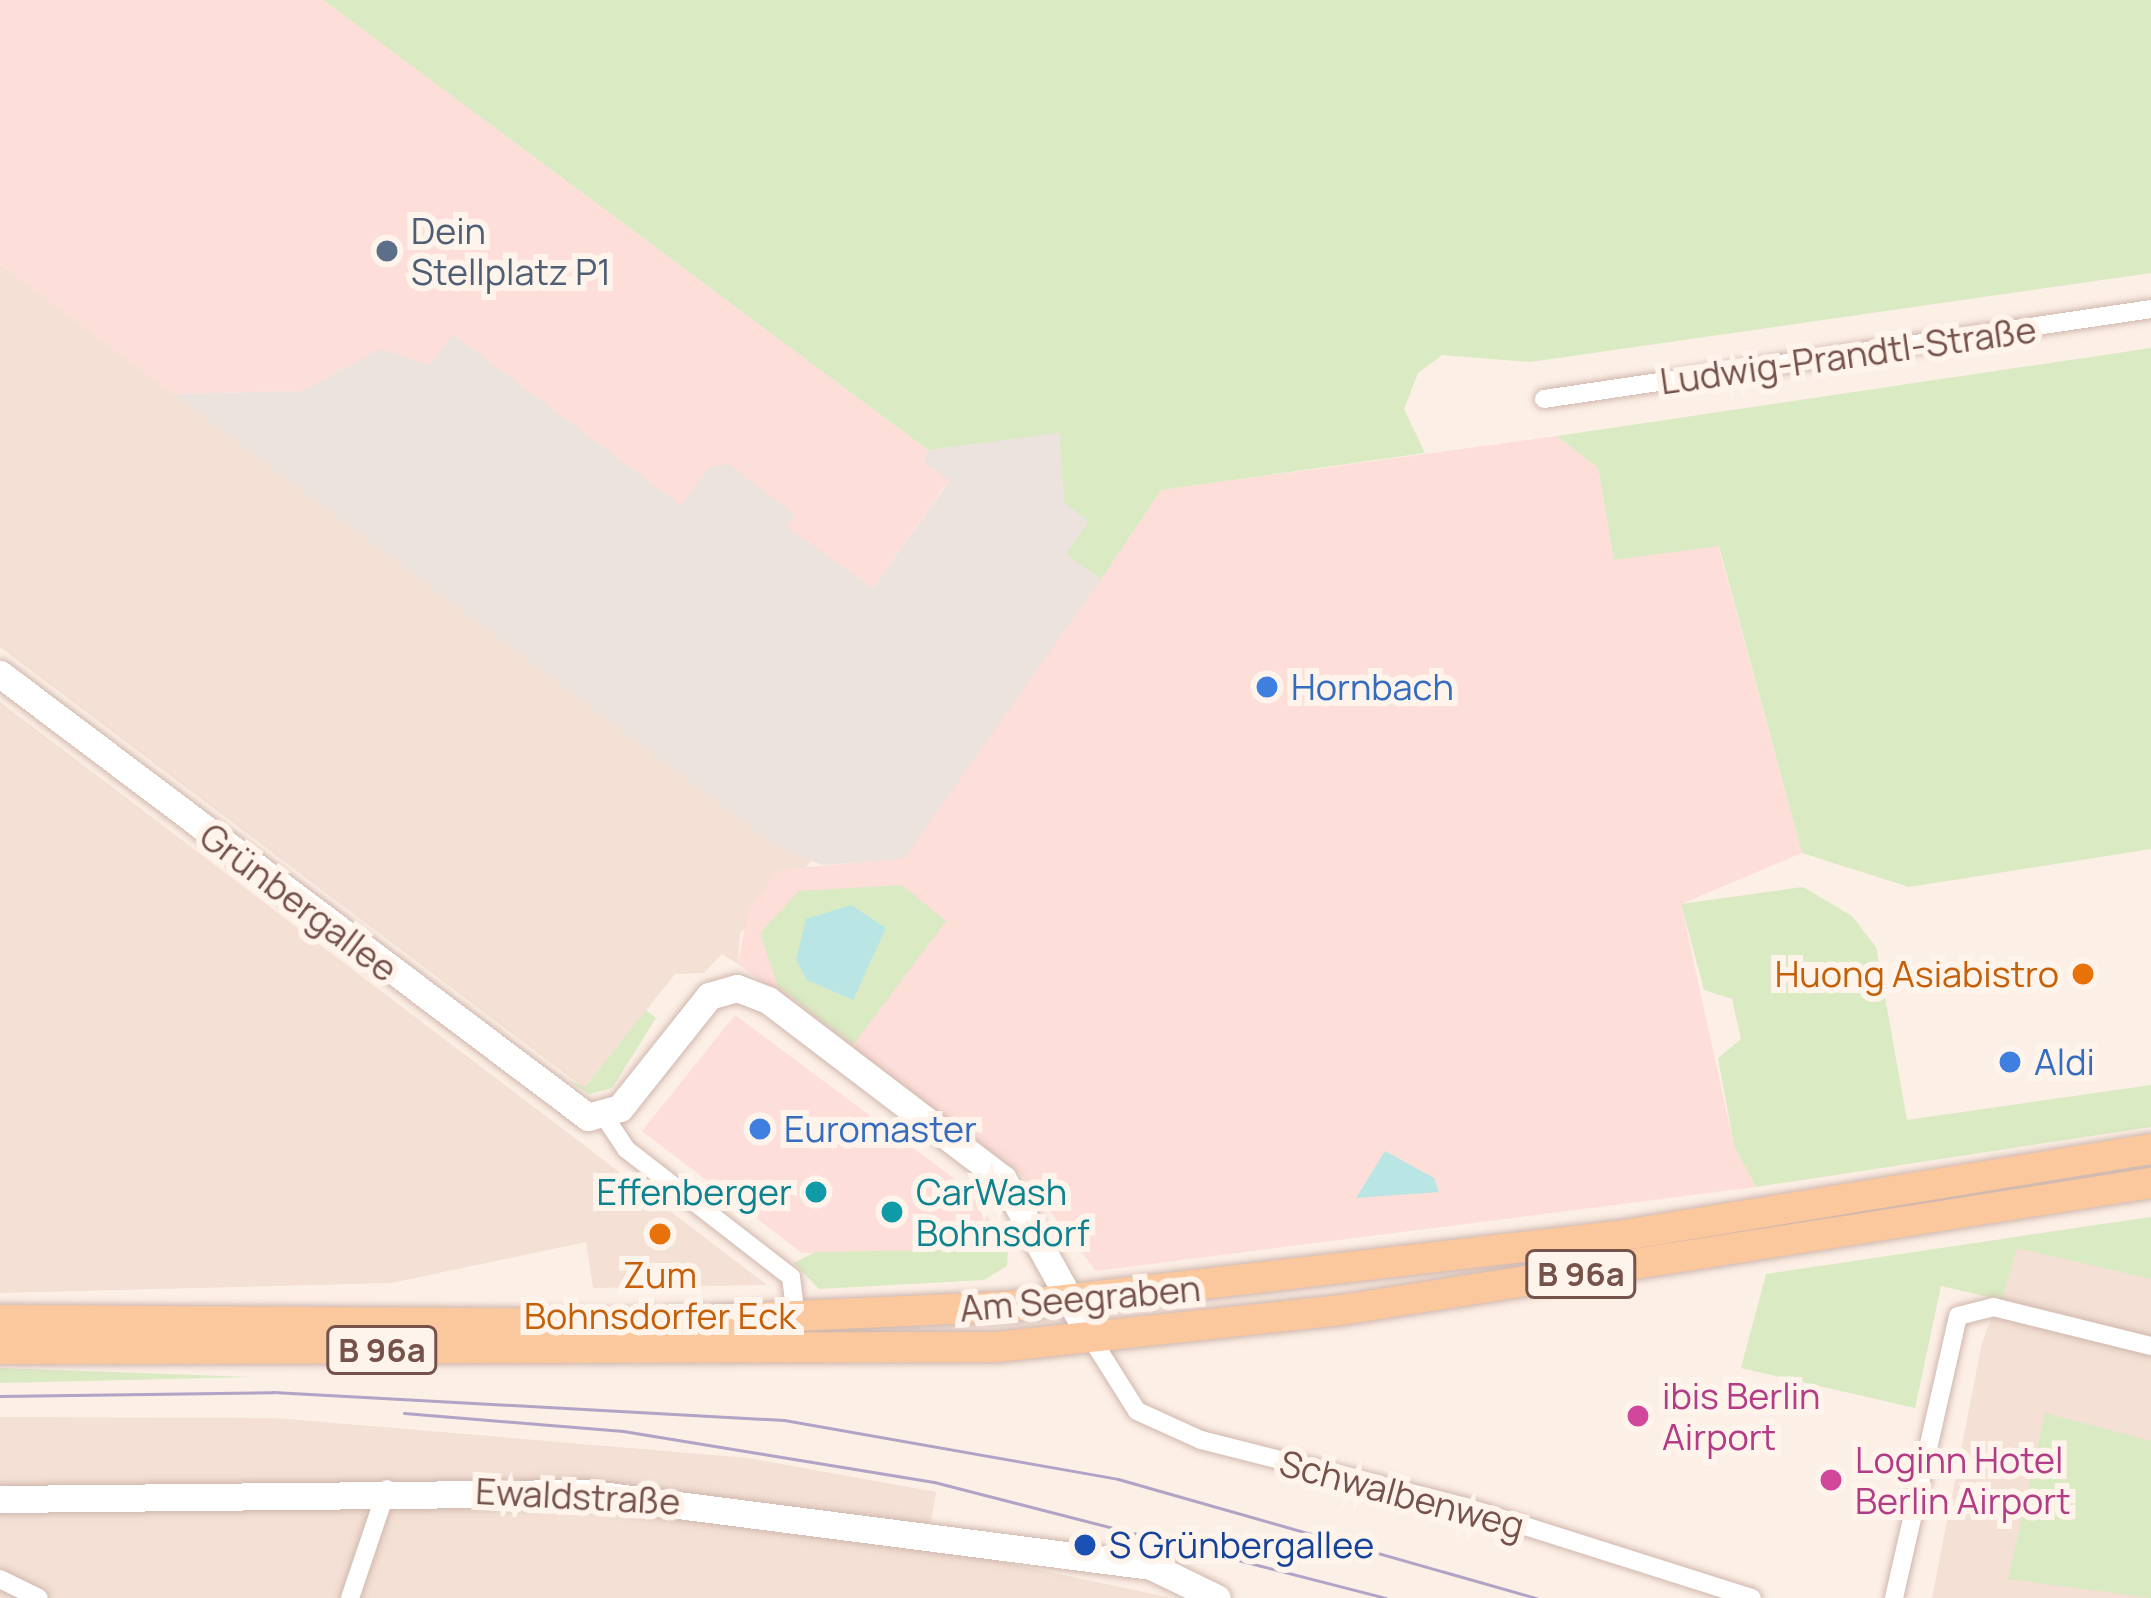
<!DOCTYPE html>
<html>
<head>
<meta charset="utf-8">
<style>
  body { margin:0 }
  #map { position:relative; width:2151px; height:1598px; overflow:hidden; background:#fcefe5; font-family:Manrope,sans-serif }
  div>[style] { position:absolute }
  .residential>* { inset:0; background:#f4e0d4 }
  .commercial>* { inset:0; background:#fdded9 }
  .industrial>* { inset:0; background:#ece3df }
  .green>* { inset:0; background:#daeac3 }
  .water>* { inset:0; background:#b9e6e5 }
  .roads { filter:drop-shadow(0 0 3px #d0b7ae) drop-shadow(0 0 3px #d0b7ae) }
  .street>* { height:18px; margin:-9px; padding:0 9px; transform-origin:9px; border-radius:9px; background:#fff }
  .secondary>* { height:27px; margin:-13.5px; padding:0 13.5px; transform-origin:13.5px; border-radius:13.5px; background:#fff }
  .primary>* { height:30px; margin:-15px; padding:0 15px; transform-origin:15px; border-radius:15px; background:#fbc89e }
  .tram>* { height:3px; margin:-1.5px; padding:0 1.5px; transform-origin:1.5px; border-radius:1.5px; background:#b0a3c6 }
  .dots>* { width:33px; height:33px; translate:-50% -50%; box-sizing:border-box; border:6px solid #fff4eb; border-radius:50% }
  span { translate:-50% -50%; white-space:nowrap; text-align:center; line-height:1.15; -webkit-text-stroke:12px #fff4eb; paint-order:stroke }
  .shield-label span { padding:3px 9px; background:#fff4eb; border:3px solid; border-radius:9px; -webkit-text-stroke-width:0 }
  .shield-label { font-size:33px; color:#75524a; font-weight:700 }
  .service-label { font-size:36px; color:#4e5e75 }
  .left { translate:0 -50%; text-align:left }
  .street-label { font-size:36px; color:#75524a }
  .shop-label { font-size:36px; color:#366cbe }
  .food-label { font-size:36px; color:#c56008 }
  .right { translate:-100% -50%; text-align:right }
  .culture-label { font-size:36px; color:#0d838f }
  .hotel-label { font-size:36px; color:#b23c85 }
  .transit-label { font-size:36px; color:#164399 }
</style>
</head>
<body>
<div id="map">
  <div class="residential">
    <div style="clip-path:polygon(0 264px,773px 844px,814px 859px,740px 933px,738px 964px,722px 954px,704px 973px,675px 974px,584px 1088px,0 647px)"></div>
    <div style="clip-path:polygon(0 702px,559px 1126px,767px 1285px,593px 1288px,586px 1242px,391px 1283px,0 1293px)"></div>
    <div style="clip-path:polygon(2151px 1217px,2151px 1598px,1932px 1598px,1982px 1343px,2021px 1236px)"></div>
    <div style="clip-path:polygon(0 1417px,275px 1418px,748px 1458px,936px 1492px,927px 1546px,1172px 1598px,0 1598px)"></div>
  </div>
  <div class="commercial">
    <div style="clip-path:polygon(0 0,323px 0,928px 450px,924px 462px,949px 480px,873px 588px,786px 527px,795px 516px,710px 467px,682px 506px,454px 335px,430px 366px,380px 349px,302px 391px,173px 394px,0 264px)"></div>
    <div style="clip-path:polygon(1557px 436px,1598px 468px,1614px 559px,1718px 545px,1802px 853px,1681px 904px,1734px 1146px,1756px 1187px,1096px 1271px,1022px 1175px,738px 964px,748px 910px,779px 870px,904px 858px,1161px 490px)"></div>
    <div style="clip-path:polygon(735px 1015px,972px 1192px,1008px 1249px,802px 1253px,642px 1131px)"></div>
  </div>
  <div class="industrial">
    <div style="clip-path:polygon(453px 334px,681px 505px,710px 467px,729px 464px,795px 515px,787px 527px,873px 588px,949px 481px,924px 462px,928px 450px,1059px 432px,1064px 503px,1090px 522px,1066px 554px,1101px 579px,904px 859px,822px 865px,773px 844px,173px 394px,302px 391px,380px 349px,430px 365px)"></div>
  </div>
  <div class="green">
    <div style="clip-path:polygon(323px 0,2151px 0,2151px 273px,1530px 362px,1442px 355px,1418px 373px,1404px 409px,1425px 453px,1161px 490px,1101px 579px,1066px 554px,1089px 522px,1064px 503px,1059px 433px,928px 450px)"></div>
    <div style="clip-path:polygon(2151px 348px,2151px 849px,1909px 887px,1802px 853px,1719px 546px,1614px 560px,1598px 468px,1557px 436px)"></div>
    <div style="clip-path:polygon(902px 885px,946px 921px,853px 1045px,778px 987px,760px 933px,799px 891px)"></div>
    <div style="clip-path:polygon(1803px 887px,1852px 916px,1876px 947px,1907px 1120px,2151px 1085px,2151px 1127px,1756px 1187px,1734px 1146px,1718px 1058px,1741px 1039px,1732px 999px,1704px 990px,1681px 904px)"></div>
    <div style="clip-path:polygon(646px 1010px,656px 1018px,612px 1088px,589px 1094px,568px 1080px,585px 1087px)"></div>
    <div style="clip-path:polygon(2151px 1217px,2151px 1279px,2017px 1248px,2002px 1300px,1941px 1286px,1915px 1408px,1741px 1368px,1766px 1274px)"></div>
    <div style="clip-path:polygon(1008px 1249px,1007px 1266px,984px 1280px,819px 1289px,794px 1263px,815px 1252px)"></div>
    <div style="clip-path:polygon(0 1368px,251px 1377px,0 1383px)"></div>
    <div style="clip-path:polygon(2045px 1413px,2151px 1441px,2151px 1598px,2008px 1579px)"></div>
  </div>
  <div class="water">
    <div style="clip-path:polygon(851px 905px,886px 928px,853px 1000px,807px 980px,796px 960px,806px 919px)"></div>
    <div style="clip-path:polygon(1385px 1151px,1434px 1178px,1439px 1192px,1356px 1198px)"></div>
  </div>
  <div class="roads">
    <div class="street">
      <div style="left:1544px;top:399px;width:614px;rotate:-8.43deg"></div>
      <div style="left:604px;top:1116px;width:40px;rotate:56deg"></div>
      <div style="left:626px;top:1149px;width:209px;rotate:37.8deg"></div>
      <div style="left:791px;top:1277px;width:38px;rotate:83deg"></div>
      <div style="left:1091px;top:1338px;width:86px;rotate:57.8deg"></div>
      <div style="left:1137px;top:1411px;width:70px;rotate:24.4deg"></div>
      <div style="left:1201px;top:1440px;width:272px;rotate:14.2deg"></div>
      <div style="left:1465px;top:1507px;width:301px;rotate:17.6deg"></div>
      <div style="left:0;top:1579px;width:43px;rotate:26deg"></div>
      <div style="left:350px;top:1598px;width:115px;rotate:-71.3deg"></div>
      <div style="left:1894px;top:1598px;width:289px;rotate:-77.2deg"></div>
      <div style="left:1958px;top:1316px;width:36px;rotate:-14deg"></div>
      <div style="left:1993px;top:1307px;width:163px;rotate:13.9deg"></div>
    </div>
    <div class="secondary">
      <div style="left:0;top:674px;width:736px;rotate:36.99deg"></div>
      <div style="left:588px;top:1117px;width:33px;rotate:-16deg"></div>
      <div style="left:620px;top:1108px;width:143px;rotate:-51.5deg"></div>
      <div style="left:709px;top:996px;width:29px;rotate:-16deg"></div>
      <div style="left:737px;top:988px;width:33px;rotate:21deg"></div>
      <div style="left:768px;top:1000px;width:295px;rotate:37.3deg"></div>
      <div style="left:1003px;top:1179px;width:182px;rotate:61deg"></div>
      <div style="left:0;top:1499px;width:585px;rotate:-0.59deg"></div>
      <div style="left:585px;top:1493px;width:571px;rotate:7.35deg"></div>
      <div style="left:1151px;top:1566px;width:73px;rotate:25.9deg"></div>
    </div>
    <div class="primary">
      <div style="left:0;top:1320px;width:620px;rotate:0.37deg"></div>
      <div style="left:620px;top:1324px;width:393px;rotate:-2.6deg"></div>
      <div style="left:1013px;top:1306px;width:609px;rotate:-6.6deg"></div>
      <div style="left:1618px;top:1236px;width:540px;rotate:-9.27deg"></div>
      <div style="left:0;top:1349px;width:996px;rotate:-0.12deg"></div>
      <div style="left:996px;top:1347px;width:347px;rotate:-6.1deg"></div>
      <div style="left:1341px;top:1310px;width:820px;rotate:-8.91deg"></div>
    </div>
  </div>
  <div class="tram">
    <div style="left:0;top:1396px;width:273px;rotate:-0.8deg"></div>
    <div style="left:273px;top:1392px;width:512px;rotate:3.14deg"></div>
    <div style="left:784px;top:1420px;width:339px;rotate:10deg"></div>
    <div style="left:1118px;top:1479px;width:435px;rotate:15.9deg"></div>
    <div style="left:404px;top:1413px;width:220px;rotate:4.7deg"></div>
    <div style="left:623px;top:1431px;width:315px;rotate:9.3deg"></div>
    <div style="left:934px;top:1482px;width:467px;rotate:14.4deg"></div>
  </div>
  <div class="dots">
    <div style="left:387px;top:251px;background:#5c6f8a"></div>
    <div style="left:1267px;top:687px;background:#3f7fe0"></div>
    <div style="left:2083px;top:974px;background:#e8710a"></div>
    <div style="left:2010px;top:1062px;background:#3f7fe0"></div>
    <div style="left:760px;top:1129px;background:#3f7fe0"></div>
    <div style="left:816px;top:1192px;background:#0f9aa8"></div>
    <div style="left:892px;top:1212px;background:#0f9aa8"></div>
    <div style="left:660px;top:1234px;background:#e8710a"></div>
    <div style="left:1638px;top:1416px;background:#d1479c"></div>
    <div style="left:1831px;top:1480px;background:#d1479c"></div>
    <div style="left:1085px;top:1545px;background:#1a4fb4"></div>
  </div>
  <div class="shield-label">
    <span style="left:1581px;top:1274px">B 96a</span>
    <span style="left:382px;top:1350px">B 96a</span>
  </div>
  <div class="service-label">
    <span class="left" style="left:411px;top:251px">Dein<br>Stellplatz P1</span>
  </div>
  <div class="street-label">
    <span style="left:1848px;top:355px;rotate:-8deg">Ludwig-Prandtl-Straße</span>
    <span style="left:299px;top:902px;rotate:37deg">Grünbergallee</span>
    <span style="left:1080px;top:1298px;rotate:-5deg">Am Seegraben</span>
    <span style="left:1402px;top:1494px;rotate:15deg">Schwalbenweg</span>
    <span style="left:578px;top:1496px;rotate:3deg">Ewaldstraße</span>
  </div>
  <div class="shop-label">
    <span class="left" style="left:1291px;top:687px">Hornbach</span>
    <span class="left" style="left:2034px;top:1062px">Aldi</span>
    <span class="left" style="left:784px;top:1129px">Euromaster</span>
  </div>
  <div class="food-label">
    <span class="right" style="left:2059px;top:974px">Huong Asiabistro</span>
    <span style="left:660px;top:1295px">Zum<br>Bohnsdorfer Eck</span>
  </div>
  <div class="culture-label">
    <span class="left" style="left:916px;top:1212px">CarWash<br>Bohnsdorf</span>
    <span class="right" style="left:792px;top:1192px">Effenberger</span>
  </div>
  <div class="hotel-label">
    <span class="left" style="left:1662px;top:1416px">ibis Berlin<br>Airport</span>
    <span class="left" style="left:1855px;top:1480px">Loginn Hotel<br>Berlin Airport</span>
  </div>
  <div class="transit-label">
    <span class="left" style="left:1109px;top:1545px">S Grünbergallee</span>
  </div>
</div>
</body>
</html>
